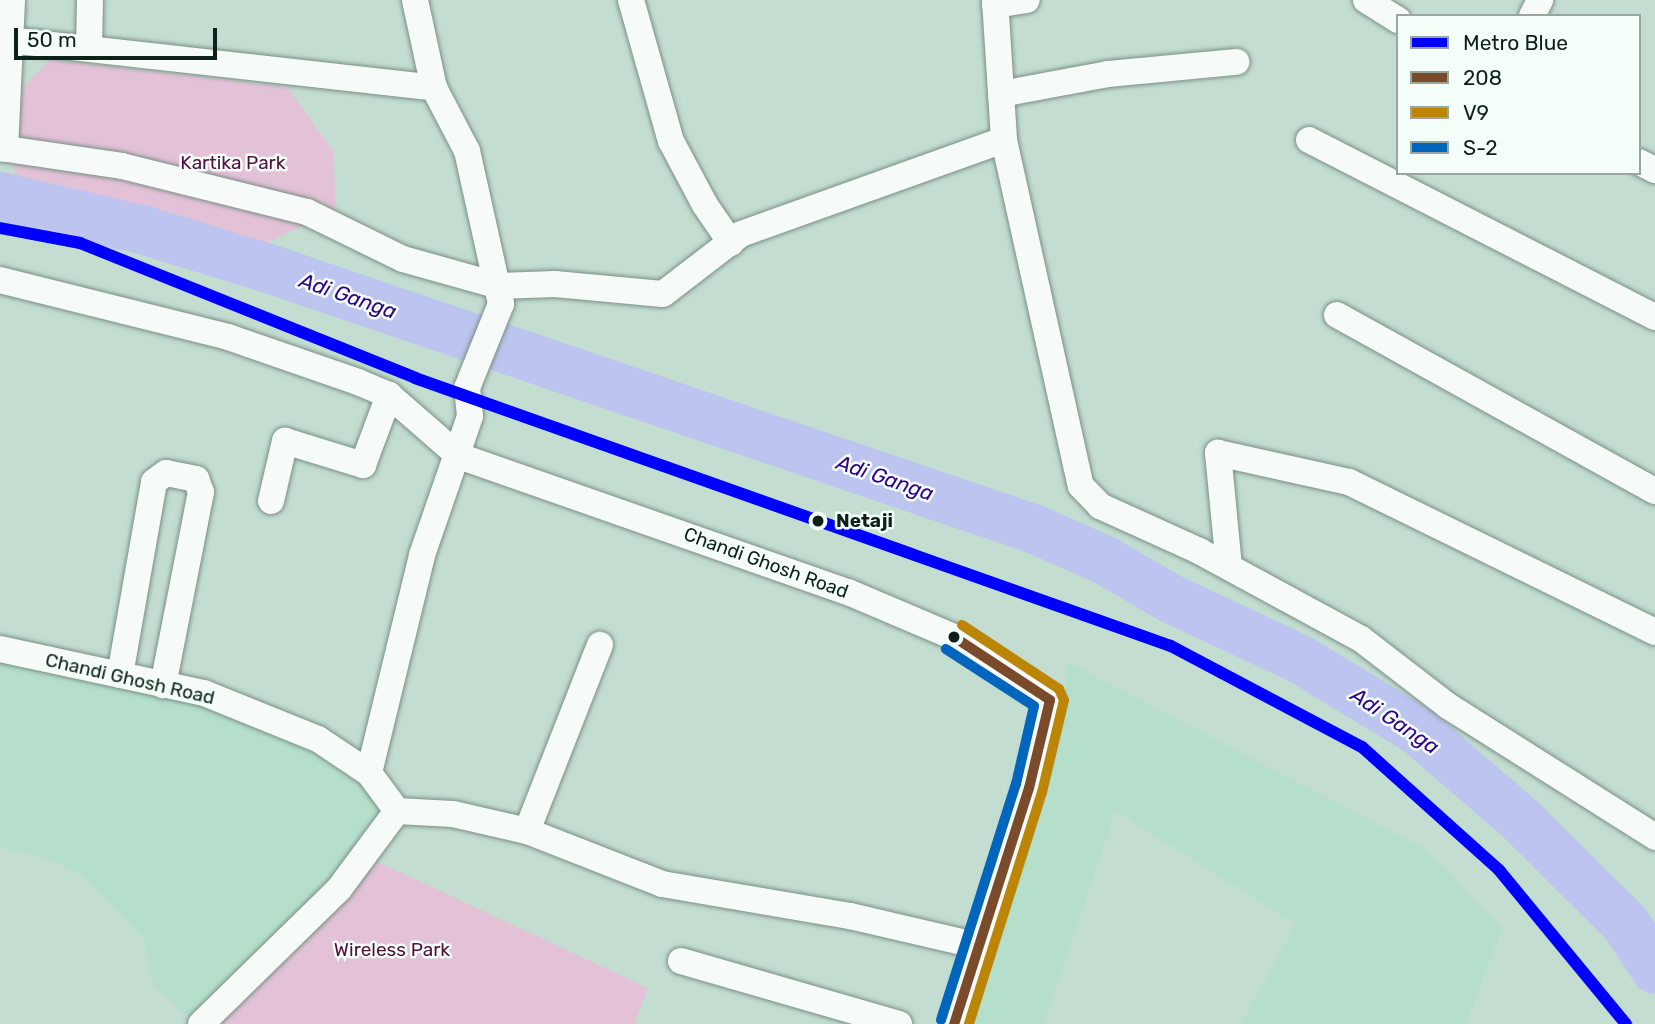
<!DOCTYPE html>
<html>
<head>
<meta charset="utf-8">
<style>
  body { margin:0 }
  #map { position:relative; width:1655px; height:1024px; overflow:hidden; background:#c3ddd0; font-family:Rubik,sans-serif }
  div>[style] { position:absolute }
  .built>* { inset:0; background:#b5dfca }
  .green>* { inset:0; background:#e3c2d7 }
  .river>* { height:49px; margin:-24.5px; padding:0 24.5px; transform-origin:24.5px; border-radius:24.5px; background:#bcc4ef }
  .roads { filter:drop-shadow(0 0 2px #7b8f86) drop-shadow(0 0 2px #7b8f86) }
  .minor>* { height:26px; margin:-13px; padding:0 13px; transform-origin:13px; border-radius:13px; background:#f6faf8 }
  .bus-1>* { height:10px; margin:-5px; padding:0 5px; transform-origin:5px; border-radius:5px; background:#7a4b2a }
  .bus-2>* { height:10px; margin:-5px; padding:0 5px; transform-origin:5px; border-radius:5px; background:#bd8506 }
  .bus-3>* { height:10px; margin:-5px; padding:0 5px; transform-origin:5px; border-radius:5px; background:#0065bd }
  .metro-1>* { height:12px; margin:-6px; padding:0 6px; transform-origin:6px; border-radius:6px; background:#00f }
  .dots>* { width:19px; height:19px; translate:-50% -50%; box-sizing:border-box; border:4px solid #f5fffa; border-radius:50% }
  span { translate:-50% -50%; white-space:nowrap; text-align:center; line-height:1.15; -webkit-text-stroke:5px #f5fffa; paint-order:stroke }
  .park-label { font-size:19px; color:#530f3d }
  .stop-label { font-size:19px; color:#0e2119; font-weight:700 }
  .left { translate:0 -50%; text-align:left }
  .street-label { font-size:19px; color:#0e2119 }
  .water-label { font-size:21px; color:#31038a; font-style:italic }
  .legend { position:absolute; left:1396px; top:14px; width:245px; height:161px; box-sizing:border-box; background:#f5fffa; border:2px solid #99a6a0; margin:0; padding:9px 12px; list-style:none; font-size:21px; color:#0e2119 }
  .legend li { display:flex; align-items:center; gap:14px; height:35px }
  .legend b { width:35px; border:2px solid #99a6a0 }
  .scale { position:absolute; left:14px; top:28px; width:203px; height:32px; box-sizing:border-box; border:4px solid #0e2119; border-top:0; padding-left:9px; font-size:21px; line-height:24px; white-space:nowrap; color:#0e2119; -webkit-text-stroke:5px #f5fffa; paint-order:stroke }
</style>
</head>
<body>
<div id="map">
  <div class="built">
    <div style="clip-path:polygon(0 658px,202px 705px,315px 744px,365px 780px,387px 813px,334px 886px,193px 1021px,154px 986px,143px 938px,83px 876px,48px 858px,0 848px)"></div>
    <div style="clip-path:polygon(1069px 663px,1427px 850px,1502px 929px,1466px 1024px,1241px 1024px,1296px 924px,1116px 811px,1044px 1024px,969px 1024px,1050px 777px)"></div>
  </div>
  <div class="green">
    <div style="clip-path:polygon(50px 60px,287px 87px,333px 151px,336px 211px,246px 252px,19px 193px,1px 108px)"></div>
    <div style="clip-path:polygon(376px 861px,648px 988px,634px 1024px,215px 1024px)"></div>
  </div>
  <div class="river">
    <div style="left:0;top:196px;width:145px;rotate:13.2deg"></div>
    <div style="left:141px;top:229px;width:136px;rotate:17.1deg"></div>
    <div style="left:271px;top:269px;width:807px;rotate:18.79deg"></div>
    <div style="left:1035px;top:529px;width:77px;rotate:23.9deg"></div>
    <div style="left:1105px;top:560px;width:75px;rotate:30.3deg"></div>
    <div style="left:1170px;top:598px;width:144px;rotate:25.1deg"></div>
    <div style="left:1300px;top:659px;width:137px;rotate:31.3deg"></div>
    <div style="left:1417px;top:730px;width:135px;rotate:40.8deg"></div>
    <div style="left:1519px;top:818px;width:149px;rotate:44.7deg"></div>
    <div style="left:1625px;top:923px;width:55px;rotate:56.9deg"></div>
  </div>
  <div class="roads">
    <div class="minor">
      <div style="left:631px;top:0;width:147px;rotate:74.2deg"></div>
      <div style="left:671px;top:141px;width:72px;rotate:62deg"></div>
      <div style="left:705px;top:205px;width:46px;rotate:55.6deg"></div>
      <div style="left:995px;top:0;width:140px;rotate:86.3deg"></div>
      <div style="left:1004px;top:140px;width:354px;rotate:77.5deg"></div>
      <div style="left:1081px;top:486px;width:28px;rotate:46deg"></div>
      <div style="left:1100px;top:506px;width:109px;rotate:24.4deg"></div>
      <div style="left:1199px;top:551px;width:184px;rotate:28.5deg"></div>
      <div style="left:1361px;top:639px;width:110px;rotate:37.6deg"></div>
      <div style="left:1448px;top:706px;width:245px;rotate:32.3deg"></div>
      <div style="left:1366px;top:0;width:38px;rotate:32deg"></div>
      <div style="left:995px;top:5px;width:32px;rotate:-9deg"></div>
      <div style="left:1532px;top:16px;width:18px;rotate:-63deg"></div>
      <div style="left:0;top:39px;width:437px;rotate:6.4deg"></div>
      <div style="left:89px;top:48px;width:48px;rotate:-88.8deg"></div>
      <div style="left:1001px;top:94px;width:109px;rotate:-10.6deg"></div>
      <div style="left:1108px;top:74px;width:129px;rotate:-5.4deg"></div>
      <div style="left:1309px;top:140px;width:389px;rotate:27.1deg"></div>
      <div style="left:0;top:148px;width:123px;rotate:8.4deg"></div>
      <div style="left:122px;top:166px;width:191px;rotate:14deg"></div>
      <div style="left:307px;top:212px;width:107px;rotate:26.1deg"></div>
      <div style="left:403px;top:259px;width:100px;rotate:15.7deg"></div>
      <div style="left:499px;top:286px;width:56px;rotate:-2deg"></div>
      <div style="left:555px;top:284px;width:108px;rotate:5.3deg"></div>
      <div style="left:663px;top:294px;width:98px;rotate:-37.6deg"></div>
      <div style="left:741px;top:234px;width:279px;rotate:-19.7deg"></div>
      <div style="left:5px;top:149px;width:149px;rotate:-87.3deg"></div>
      <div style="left:1639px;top:162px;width:18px;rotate:27deg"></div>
      <div style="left:0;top:280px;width:235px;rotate:14deg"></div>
      <div style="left:228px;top:337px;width:138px;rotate:19.1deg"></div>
      <div style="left:358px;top:382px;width:34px;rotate:23deg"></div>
      <div style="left:389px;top:395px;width:93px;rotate:41.1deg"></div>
      <div style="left:459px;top:456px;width:412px;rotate:19.3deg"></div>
      <div style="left:848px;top:592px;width:115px;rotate:23deg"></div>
      <div style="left:954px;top:637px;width:115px;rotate:33.3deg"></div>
      <div style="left:1050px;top:700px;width:90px;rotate:103.4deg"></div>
      <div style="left:1029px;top:788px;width:248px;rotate:107.6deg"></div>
      <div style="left:1337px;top:315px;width:363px;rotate:29deg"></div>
      <div style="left:271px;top:501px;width:62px;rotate:-76.9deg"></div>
      <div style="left:285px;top:441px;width:82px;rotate:17.1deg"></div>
      <div style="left:363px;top:465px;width:75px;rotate:-69.6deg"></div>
      <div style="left:1229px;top:567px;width:115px;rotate:-95.5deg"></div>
      <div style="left:1218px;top:453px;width:134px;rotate:12.5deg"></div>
      <div style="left:1349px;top:482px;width:341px;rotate:26.1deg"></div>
      <div style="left:0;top:649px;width:209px;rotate:12.2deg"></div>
      <div style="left:204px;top:693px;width:123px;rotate:22deg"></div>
      <div style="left:318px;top:739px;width:61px;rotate:33.7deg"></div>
      <div style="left:369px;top:773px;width:47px;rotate:53.6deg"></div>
      <div style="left:397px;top:811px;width:97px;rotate:126.6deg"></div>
      <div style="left:339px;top:889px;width:193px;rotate:135.6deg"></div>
      <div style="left:120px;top:675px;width:196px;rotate:-80deg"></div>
      <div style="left:154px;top:482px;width:15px;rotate:-37deg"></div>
      <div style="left:166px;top:473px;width:31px;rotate:11deg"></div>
      <div style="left:196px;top:479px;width:14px;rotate:69deg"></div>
      <div style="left:201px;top:492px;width:197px;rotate:101.1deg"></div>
      <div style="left:369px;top:773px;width:224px;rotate:-76.3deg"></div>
      <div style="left:422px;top:555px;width:147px;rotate:-70.9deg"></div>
      <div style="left:470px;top:416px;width:28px;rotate:-96deg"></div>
      <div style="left:467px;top:388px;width:91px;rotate:-68deg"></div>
      <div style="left:501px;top:304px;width:157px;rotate:-102.5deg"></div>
      <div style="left:467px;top:151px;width:71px;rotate:-117.6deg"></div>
      <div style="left:434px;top:88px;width:90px;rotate:-102.2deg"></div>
      <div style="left:397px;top:811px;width:56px;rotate:3.1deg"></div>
      <div style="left:453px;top:814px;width:76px;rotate:12.9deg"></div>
      <div style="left:527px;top:831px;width:145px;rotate:21.4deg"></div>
      <div style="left:662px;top:884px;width:191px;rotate:9.7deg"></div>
      <div style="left:850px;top:916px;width:132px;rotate:13.1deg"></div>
      <div style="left:527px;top:831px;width:200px;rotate:-68.6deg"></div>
      <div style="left:681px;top:961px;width:227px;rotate:16.1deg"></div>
    </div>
  </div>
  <div class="bus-1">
    <div style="left:954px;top:637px;width:115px;rotate:33.3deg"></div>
    <div style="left:1050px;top:700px;width:90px;rotate:103.4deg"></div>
    <div style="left:1029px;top:788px;width:248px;rotate:107.6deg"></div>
  </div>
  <div class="bus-2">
    <div style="left:962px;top:625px;width:116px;rotate:33.4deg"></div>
    <div style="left:1059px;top:689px;width:12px;rotate:66deg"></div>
    <div style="left:1064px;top:700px;width:95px;rotate:103.4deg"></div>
    <div style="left:1042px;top:792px;width:243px;rotate:107.5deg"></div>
  </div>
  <div class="bus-3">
    <div style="left:941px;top:1020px;width:248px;rotate:-72.4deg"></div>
    <div style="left:1016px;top:784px;width:80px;rotate:-77deg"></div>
    <div style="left:1034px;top:706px;width:105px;rotate:-147.1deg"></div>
  </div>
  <div class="metro-1">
    <div style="left:0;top:228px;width:81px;rotate:10.6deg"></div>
    <div style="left:80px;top:243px;width:361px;rotate:21.9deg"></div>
    <div style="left:415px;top:378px;width:802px;rotate:19.52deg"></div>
    <div style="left:1171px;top:646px;width:216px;rotate:27.9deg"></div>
    <div style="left:1362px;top:747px;width:184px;rotate:41.9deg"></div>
    <div style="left:1499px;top:870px;width:200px;rotate:50.5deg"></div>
  </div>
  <div class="dots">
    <div style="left:818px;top:521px;background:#0e2119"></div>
    <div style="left:954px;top:637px;background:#0e2119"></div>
  </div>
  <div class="park-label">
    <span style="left:233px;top:163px">Kartika Park</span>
    <span style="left:392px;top:950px">Wireless Park</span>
  </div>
  <div class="stop-label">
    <span class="left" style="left:836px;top:521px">Netaji</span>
  </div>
  <div class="street-label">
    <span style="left:766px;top:563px;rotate:20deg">Chandi Ghosh Road</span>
    <span style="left:130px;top:679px;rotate:13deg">Chandi Ghosh Road</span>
  </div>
  <div class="water-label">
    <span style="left:348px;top:296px;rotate:19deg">Adi Ganga</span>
    <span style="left:885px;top:478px;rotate:19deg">Adi Ganga</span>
    <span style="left:1395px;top:721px;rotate:34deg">Adi Ganga</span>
  </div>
  <ul class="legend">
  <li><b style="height:9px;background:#00f"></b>Metro Blue</li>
  <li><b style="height:9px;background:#7a4b2a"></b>208</li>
  <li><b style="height:9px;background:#bd8506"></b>V9</li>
  <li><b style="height:9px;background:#0065bd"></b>S-2</li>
  </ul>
  <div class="scale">50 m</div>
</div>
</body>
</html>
